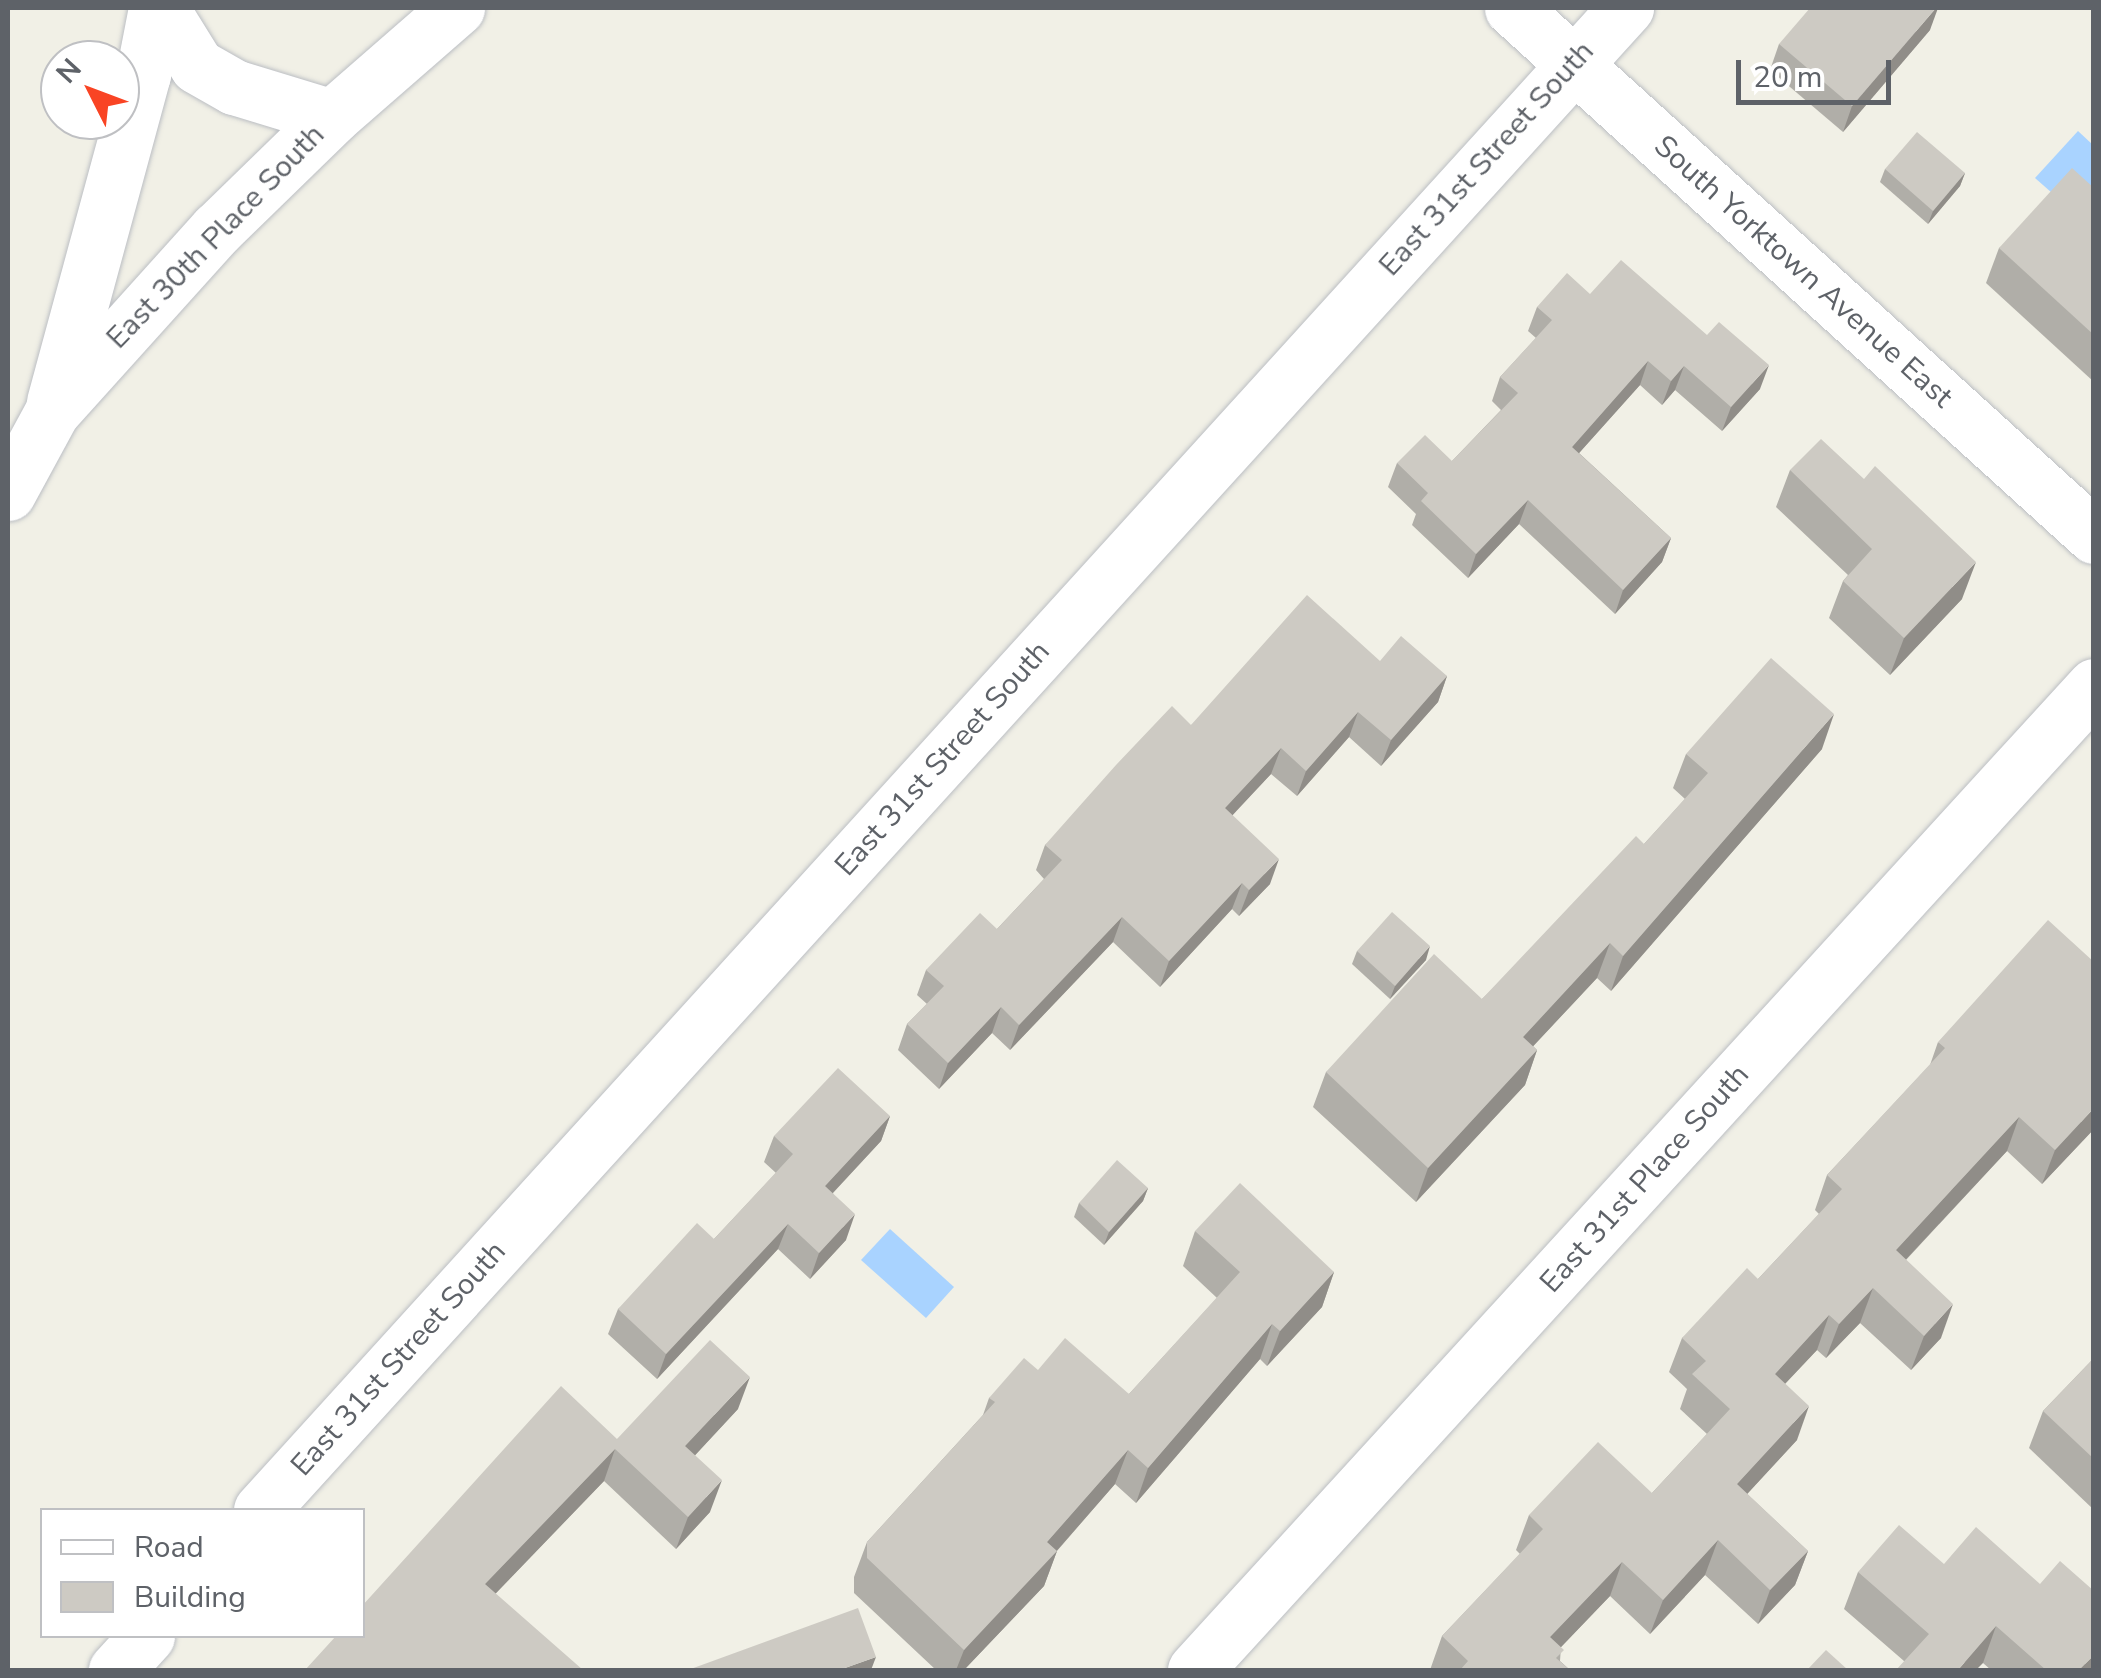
<!DOCTYPE html>
<html>
<head>
<meta charset="utf-8">
<style>
  body { margin:0 }
  #map { position:relative; width:2101px; height:1678px; overflow:hidden; background:#f1f0e6; font-family:"Nunito Sans",sans-serif }
  div>[style] { position:absolute }
  .water>* { inset:0; background:#a9d3ff }
  .roads { filter:drop-shadow(0 0 2px #bbbec3) drop-shadow(0 0 2px #bbbec3) }
  .street>* { height:55px; margin:-27.5px; padding:0 27.5px; transform-origin:27.5px; border-radius:27.5px; background:#fff }
  .secondary>* { height:55px; margin:-27.5px; padding:0 27.5px; transform-origin:27.5px; border-radius:27.5px; background:#fff }
  .wall>* { inset:0; background:#b0aea8 }
  .shaded-wall>* { inset:0; background:#908d88 }
  .building>* { inset:0; background:#cdcac3 }
  span { translate:-50% -50%; white-space:nowrap; text-align:center; line-height:1.15; -webkit-text-stroke:8px #fff; paint-order:stroke }
  .street-label { font-size:30px; color:#5e6268 }
  .frame { position:absolute; inset:0; border:10px solid #5e6268; pointer-events:none }
  .legend { position:absolute; left:40px; top:1508px; width:325px; height:130px; box-sizing:border-box; background:#fff; border:2px solid #bfc0c3; margin:0; padding:12px 18px; list-style:none; font-size:30px; color:#5e6268 }
  .legend li { display:flex; align-items:center; gap:20px; height:50px }
  .legend b { width:50px; border:2px solid #bfc0c3 }
  .north { position:absolute; left:40px; top:40px; width:100px; height:100px; box-sizing:border-box; background:#fff; border:2px solid #bfc0c3; border-radius:50%; rotate:312deg; font-size:28px; font-weight:700; line-height:40px; text-align:center; color:#5e6268 }
  .north::after { content:''; display:block; margin:auto; width:35px; height:45px; background:#f94424; clip-path:polygon(50% 0,100% 100%,50% 72%,0 100%) }
  .scale { position:absolute; left:1736px; top:60px; width:155px; height:45px; box-sizing:border-box; border:5px solid #5e6268; border-top:0; padding-left:12px; font-size:30px; line-height:35px; white-space:nowrap; color:#5e6268; -webkit-text-stroke:8px #fff; paint-order:stroke }
</style>
</head>
<body>
<div id="map">
  <div class="water">
    <div style="clip-path:polygon(2078px 131px,2093px 145px,2093px 229px,2035px 178px)"></div>
    <div style="clip-path:polygon(890px 1229px,954px 1287px,926px 1318px,861px 1260px)"></div>
  </div>
  <div class="roads">
    <div class="street">
      <div style="left:161px;top:8px;width:68px;rotate:58.2deg"></div>
      <div style="left:197px;top:66px;width:43px;rotate:29.6deg"></div>
      <div style="left:234px;top:87px;width:102px;rotate:17deg"></div>
      <div style="left:1512px;top:8px;width:786px;rotate:42.21deg"></div>
      <div style="left:54px;top:402px;width:339px;rotate:-74.8deg"></div>
      <div style="left:143px;top:75px;width:68px;rotate:-79deg"></div>
      <div style="left:8px;top:493px;width:92px;rotate:-61.5deg"></div>
      <div style="left:52px;top:412px;width:246px;rotate:-48deg"></div>
      <div style="left:217px;top:229px;width:161px;rotate:-44.2deg"></div>
      <div style="left:332px;top:117px;width:166px;rotate:-41.1deg"></div>
      <div style="left:1195px;top:1670px;width:1333px;rotate:-47.58deg"></div>
    </div>
    <div class="secondary">
      <div style="left:261px;top:1510px;width:2030px;rotate:-47.74deg"></div>
      <div style="left:116px;top:1670px;width:46px;rotate:-47.6deg"></div>
    </div>
  </div>
  <div class="wall">
    <div style="clip-path:polygon(1930px 30px,1843px 132px,1770px 70px,1779px 44px)"></div>
    <div style="clip-path:polygon(1885px 169px,1965px 173px,1960px 186px,1928px 224px,1880px 182px)"></div>
    <div style="clip-path:polygon(2094px 188px,2094px 382px,1986px 283px,1999px 248px)"></div>
    <div style="clip-path:polygon(1590px 294px,1760px 389px,1722px 431px,1675px 390px,1662px 405px,1640px 385px,1579px 453px,1671px 538px,1662px 562px,1615px 614px,1519px 524px,1468px 578px,1412px 525px,1416px 514px,1388px 487px,1397px 463px,1452px 461px,1501px 410px,1492px 401px,1500px 377px,1536px 338px,1528px 331px,1537px 307px)"></div>
    <div style="clip-path:polygon(1790px 470px,1864px 479px,1962px 599px,1890px 675px,1829px 618px,1843px 581px,1848px 575px,1776px 507px)"></div>
    <div style="clip-path:polygon(1380px 661px,1447px 676px,1438px 702px,1381px 766px,1349px 737px,1297px 796px,1271px 774px,1232px 815px,1270px 884px,1239px 916px,1232px 909px,1160px 987px,1113px 942px,1010px 1050px,992px 1033px,939px 1089px,898px 1050px,907px 1024px,927px 1004px,917px 995px,926px 970px,997px 929px,1044px 879px,1036px 870px,1045px 845px,1191px 725px)"></div>
    <div style="clip-path:polygon(1822px 749px,1611px 991px,1597px 978px,1533px 1046px,1537px 1050px,1525px 1085px,1416px 1202px,1313px 1107px,1326px 1072px,1482px 999px,1644px 844px,1685px 799px,1673px 788px,1686px 754px)"></div>
    <div style="clip-path:polygon(1357px 951px,1426px 960px,1390px 999px,1352px 964px)"></div>
    <div style="clip-path:polygon(1938px 1042px,2094px 1129px,2042px 1184px,2007px 1151px,1906px 1260px,1941px 1338px,1911px 1370px,1860px 1323px,1826px 1358px,1817px 1350px,1785px 1384px,1797px 1440px,1747px 1494px,1808px 1551px,1795px 1585px,1758px 1624px,1705px 1575px,1650px 1634px,1610px 1596px,1561px 1647px,1560px 1661px,1570px 1670px,1430px 1670px,1442px 1636px,1520px 1554px,1516px 1550px,1529px 1515px,1652px 1493px,1707px 1434px,1680px 1409px,1687px 1389px,1669px 1372px,1682px 1338px,1758px 1279px,1819px 1214px,1815px 1210px,1827px 1175px,1930px 1065px)"></div>
    <div style="clip-path:polygon(890px 1116px,881px 1141px,833px 1193px,846px 1240px,810px 1279px,778px 1249px,657px 1379px,608px 1334px,618px 1309px,714px 1239px,776px 1173px,764px 1162px,774px 1136px)"></div>
    <div style="clip-path:polygon(1148px 1188px,1143px 1201px,1104px 1245px,1074px 1217px,1079px 1203px)"></div>
    <div style="clip-path:polygon(1195px 1231px,1334px 1272px,1322px 1307px,1267px 1366px,1260px 1359px,1136px 1503px,1115px 1484px,1057px 1551px,1044px 1586px,964px 1670px,936px 1670px,854px 1593px,854px 1577px,867px 1542px,983px 1415px,989px 1398px,1038px 1370px,1129px 1394px,1217px 1298px,1183px 1266px)"></div>
    <div style="clip-path:polygon(2094px 1358px,2094px 1510px,2029px 1448px,2043px 1411px)"></div>
    <div style="clip-path:polygon(738px 1409px,695px 1455px,710px 1512px,676px 1549px,604px 1481px,496px 1593px,305px 1670px,617px 1439px)"></div>
    <div style="clip-path:polygon(1944px 1564px,2094px 1670px,1991px 1670px,1983px 1663px,1904px 1661px,1844px 1609px,1858px 1572px)"></div>
  </div>
  <div class="shaded-wall">
    <div style="clip-path:polygon(1936px 8px,1938px 8px,1930px 30px,1843px 132px,1852px 106px)"></div>
    <div style="clip-path:polygon(1965px 173px,1960px 186px,1928px 224px,1933px 211px)"></div>
    <div style="clip-path:polygon(1648px 361px,1640px 385px,1563px 471px,1572px 447px)"></div>
    <div style="clip-path:polygon(1769px 365px,1760px 389px,1722px 431px,1731px 407px)"></div>
    <div style="clip-path:polygon(1684px 366px,1675px 390px,1662px 405px,1671px 381px)"></div>
    <div style="clip-path:polygon(1528px 500px,1519px 524px,1468px 578px,1476px 554px)"></div>
    <div style="clip-path:polygon(1671px 538px,1662px 562px,1615px 614px,1623px 590px)"></div>
    <div style="clip-path:polygon(1976px 562px,1962px 599px,1890px 675px,1904px 638px)"></div>
    <div style="clip-path:polygon(1447px 676px,1438px 702px,1381px 766px,1391px 740px)"></div>
    <div style="clip-path:polygon(1358px 712px,1349px 737px,1297px 796px,1306px 771px)"></div>
    <div style="clip-path:polygon(1834px 714px,1822px 749px,1611px 991px,1623px 956px)"></div>
    <div style="clip-path:polygon(1281px 748px,1271px 774px,1215px 834px,1225px 808px)"></div>
    <div style="clip-path:polygon(1279px 859px,1270px 884px,1239px 916px,1249px 890px)"></div>
    <div style="clip-path:polygon(1242px 883px,1232px 909px,1160px 987px,1169px 961px)"></div>
    <div style="clip-path:polygon(1122px 917px,1113px 942px,1010px 1050px,1019px 1025px)"></div>
    <div style="clip-path:polygon(1610px 943px,1597px 978px,1510px 1071px,1523px 1037px)"></div>
    <div style="clip-path:polygon(1430px 946px,1426px 960px,1390px 999px,1395px 986px)"></div>
    <div style="clip-path:polygon(1001px 1007px,992px 1033px,939px 1089px,948px 1063px)"></div>
    <div style="clip-path:polygon(1537px 1050px,1525px 1085px,1416px 1202px,1428px 1168px)"></div>
    <div style="clip-path:polygon(2094px 1108px,2094px 1129px,2042px 1184px,2055px 1150px)"></div>
    <div style="clip-path:polygon(890px 1116px,881px 1141px,815px 1212px,825px 1186px)"></div>
    <div style="clip-path:polygon(2019px 1117px,2007px 1151px,1883px 1284px,1896px 1250px)"></div>
    <div style="clip-path:polygon(1148px 1188px,1143px 1201px,1104px 1245px,1109px 1232px)"></div>
    <div style="clip-path:polygon(855px 1214px,846px 1240px,810px 1279px,819px 1253px)"></div>
    <div style="clip-path:polygon(788px 1224px,778px 1249px,657px 1379px,666px 1354px)"></div>
    <div style="clip-path:polygon(1334px 1272px,1322px 1307px,1267px 1366px,1280px 1331px)"></div>
    <div style="clip-path:polygon(1873px 1288px,1860px 1323px,1826px 1358px,1839px 1324px)"></div>
    <div style="clip-path:polygon(1953px 1304px,1941px 1338px,1911px 1370px,1924px 1336px)"></div>
    <div style="clip-path:polygon(1829px 1315px,1817px 1350px,1762px 1408px,1775px 1374px)"></div>
    <div style="clip-path:polygon(1272px 1324px,1260px 1359px,1136px 1503px,1148px 1468px)"></div>
    <div style="clip-path:polygon(750px 1377px,738px 1409px,674px 1478px,685px 1446px)"></div>
    <div style="clip-path:polygon(1809px 1406px,1797px 1440px,1725px 1518px,1737px 1484px)"></div>
    <div style="clip-path:polygon(615px 1449px,604px 1481px,474px 1616px,485px 1584px)"></div>
    <div style="clip-path:polygon(1128px 1450px,1115px 1484px,1053px 1555px,1057px 1551px,1044px 1586px,964px 1670px,956px 1670px,964px 1650px,1047px 1542px)"></div>
    <div style="clip-path:polygon(722px 1480px,710px 1512px,676px 1549px,688px 1517px)"></div>
    <div style="clip-path:polygon(1718px 1540px,1705px 1575px,1650px 1634px,1663px 1600px)"></div>
    <div style="clip-path:polygon(1808px 1551px,1795px 1585px,1758px 1624px,1770px 1590px)"></div>
    <div style="clip-path:polygon(1622px 1562px,1610px 1596px,1539px 1670px,1550px 1637px)"></div>
    <div style="clip-path:polygon(1996px 1626px,1983px 1663px,1976px 1670px,1958px 1670px)"></div>
    <div style="clip-path:polygon(2094px 1655px,2094px 1670px,2079px 1670px)"></div>
    <div style="clip-path:polygon(876px 1657px,871px 1670px,844px 1670px,845px 1668px)"></div>
  </div>
  <div class="building">
    <div style="clip-path:polygon(1810px 8px,1936px 8px,1852px 106px,1779px 44px)"></div>
    <div style="clip-path:polygon(1917px 132px,1965px 173px,1933px 211px,1885px 169px)"></div>
    <div style="clip-path:polygon(2072px 168px,2094px 188px,2094px 335px,1999px 248px)"></div>
    <div style="clip-path:polygon(1621px 260px,1707px 335px,1719px 322px,1769px 365px,1731px 407px,1684px 366px,1671px 381px,1648px 361px,1572px 447px,1671px 538px,1623px 590px,1528px 500px,1476px 554px,1421px 501px,1428px 493px,1397px 463px,1425px 435px,1452px 461px,1518px 393px,1500px 377px,1552px 320px,1537px 307px,1567px 273px,1590px 294px)"></div>
    <div style="clip-path:polygon(1821px 439px,1864px 479px,1875px 466px,1976px 562px,1904px 638px,1843px 581px,1872px 549px,1790px 470px)"></div>
    <div style="clip-path:polygon(1307px 595px,1380px 661px,1401px 636px,1447px 676px,1391px 740px,1358px 712px,1306px 771px,1281px 748px,1225px 808px,1279px 859px,1249px 890px,1242px 883px,1169px 961px,1122px 917px,1019px 1025px,1001px 1007px,948px 1063px,907px 1024px,944px 986px,926px 970px,980px 913px,997px 929px,1062px 860px,1045px 845px,1116px 765px,1172px 706px,1191px 725px)"></div>
    <div style="clip-path:polygon(1771px 658px,1834px 714px,1623px 956px,1610px 943px,1523px 1037px,1537px 1050px,1428px 1168px,1326px 1072px,1434px 954px,1482px 999px,1636px 836px,1644px 844px,1708px 773px,1686px 754px)"></div>
    <div style="clip-path:polygon(1392px 912px,1430px 946px,1395px 986px,1357px 951px)"></div>
    <div style="clip-path:polygon(2048px 920px,2094px 962px,2094px 1108px,2055px 1150px,2019px 1117px,1896px 1250px,1953px 1304px,1924px 1336px,1873px 1288px,1839px 1324px,1829px 1315px,1775px 1374px,1809px 1406px,1737px 1484px,1808px 1551px,1770px 1590px,1718px 1540px,1663px 1600px,1622px 1562px,1550px 1637px,1564px 1650px,1556px 1658px,1570px 1670px,1460px 1670px,1468px 1661px,1442px 1636px,1543px 1529px,1529px 1515px,1598px 1442px,1652px 1493px,1730px 1409px,1692px 1374px,1706px 1361px,1682px 1338px,1747px 1268px,1758px 1279px,1842px 1189px,1827px 1175px,1945px 1048px,1938px 1042px)"></div>
    <div style="clip-path:polygon(838px 1068px,890px 1116px,825px 1186px,855px 1214px,819px 1253px,788px 1224px,666px 1354px,618px 1309px,697px 1223px,714px 1239px,793px 1154px,774px 1136px)"></div>
    <div style="clip-path:polygon(1117px 1160px,1148px 1188px,1109px 1232px,1079px 1203px)"></div>
    <div style="clip-path:polygon(1240px 1183px,1334px 1272px,1280px 1331px,1272px 1324px,1148px 1468px,1128px 1450px,1047px 1542px,1057px 1551px,964px 1650px,867px 1558px,867px 1542px,995px 1402px,989px 1398px,1024px 1358px,1038px 1370px,1065px 1338px,1129px 1394px,1240px 1272px,1195px 1231px)"></div>
    <div style="clip-path:polygon(710px 1340px,750px 1377px,685px 1446px,722px 1480px,688px 1517px,615px 1449px,485px 1584px,583px 1670px,305px 1670px,336px 1636px,362px 1636px,362px 1606px,561px 1386px,617px 1439px)"></div>
    <div style="clip-path:polygon(2094px 1358px,2094px 1459px,2043px 1411px)"></div>
    <div style="clip-path:polygon(1899px 1525px,1944px 1564px,1976px 1527px,2040px 1584px,2060px 1561px,2094px 1591px,2094px 1655px,2079px 1670px,2046px 1670px,1996px 1626px,1958px 1670px,1896px 1670px,1929px 1634px,1858px 1572px)"></div>
    <div style="clip-path:polygon(858px 1608px,876px 1657px,845px 1668px,846px 1670px,688px 1670px)"></div>
    <div style="clip-path:polygon(1826px 1650px,1848px 1670px,1807px 1670px)"></div>
  </div>
  <div class="street-label">
    <span style="left:1487px;top:159px;rotate:-48deg">East 31st Street South</span>
    <span style="left:216px;top:237px;rotate:-46deg">East 30th Place South</span>
    <span style="left:1803px;top:272px;rotate:42deg">South Yorktown Avenue East</span>
    <span style="left:943px;top:759px;rotate:-48deg">East 31st Street South</span>
    <span style="left:1645px;top:1179px;rotate:-48deg">East 31st Place South</span>
    <span style="left:399px;top:1359px;rotate:-48deg">East 31st Street South</span>
  </div>
  <div class="frame"></div>
  <ul class="legend">
  <li><b style="height:12px;background:#fff"></b>Road</li>
  <li><b style="height:28px;background:#cdcac3"></b>Building</li>
  </ul>
  <div class="north">N</div>
  <div class="scale">20 m</div>
</div>
</body>
</html>
